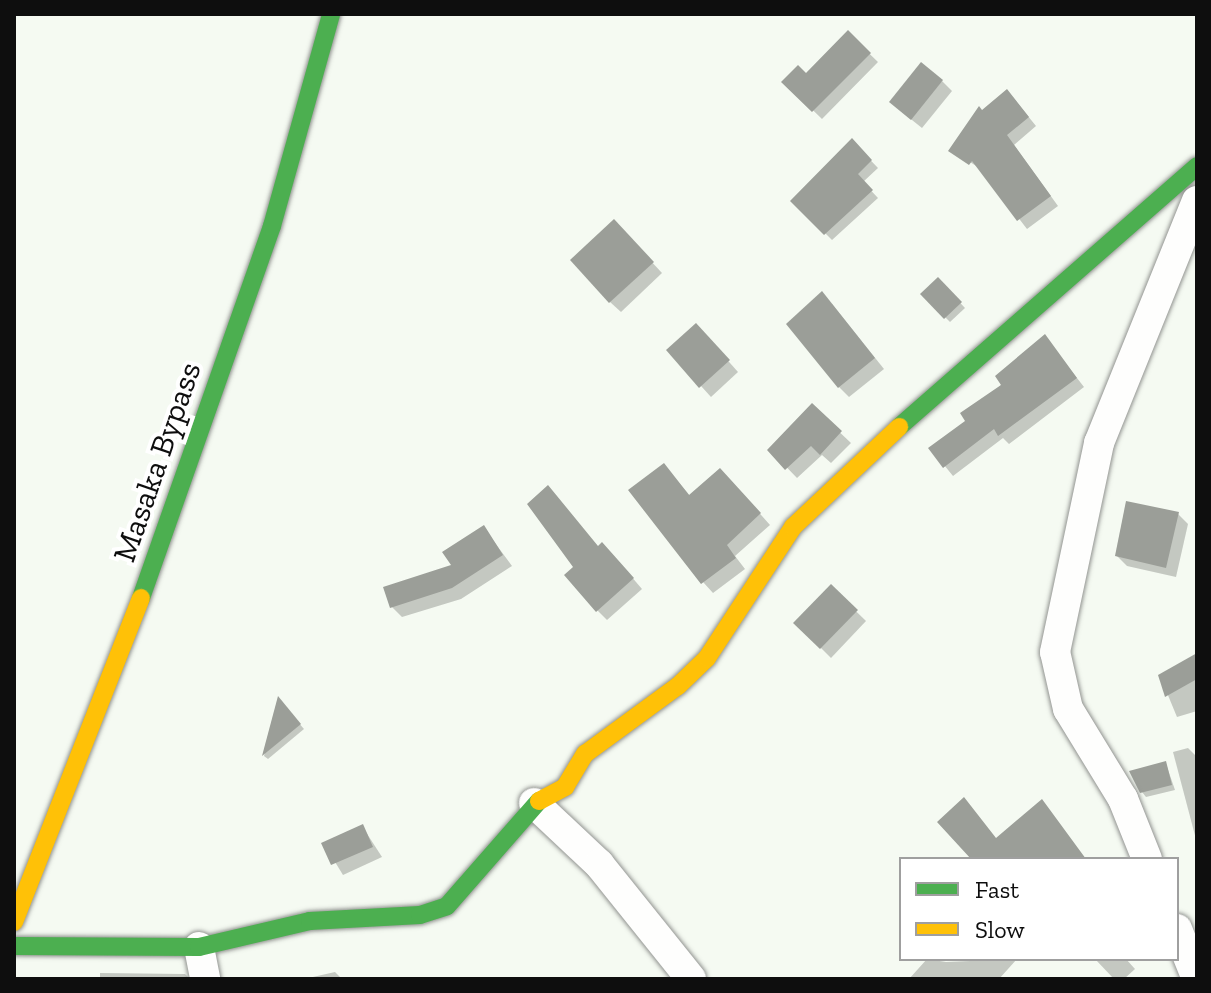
<!DOCTYPE html>
<html>
<head>
<meta charset="utf-8">
<style>
  body { margin:0 }
  #map { position:relative; width:1211px; height:993px; overflow:hidden; background:#f5faf2; font-family:"Zilla Slab",serif }
  div>[style] { position:absolute }
  .shadow>* { inset:0; background:#0003 }
  .building>* { inset:0; background:#9b9e98 }
  .roads { filter:drop-shadow(0 0 2px #929491) drop-shadow(0 0 2px #929491) }
  .street>* { height:30px; margin:-15px; padding:0 15px; transform-origin:15px; border-radius:15px; background:#fefefd }
  .fast>* { height:18px; margin:-9px; padding:0 9px; transform-origin:9px; border-radius:9px; background:#4caf50 }
  .slow>* { height:18px; margin:-9px; padding:0 9px; transform-origin:9px; border-radius:9px; background:#ffc107 }
  span { translate:-50% -50%; white-space:nowrap; text-align:center; line-height:1.15; -webkit-text-stroke:8px #fff; paint-order:stroke }
  .street-label { font-size:32px; color:#0e0e0e }
  .frame { position:absolute; inset:0; border:16px solid #0e0e0e; pointer-events:none }
  .legend { position:absolute; left:899px; top:857px; width:280px; height:104px; box-sizing:border-box; background:#fff; border:2px solid #9f9f9f; margin:0; padding:10px 14px; list-style:none; font-size:24px; color:#0e0e0e }
  .legend li { display:flex; align-items:center; gap:16px; height:40px }
  .legend b { width:40px; border:2px solid #9f9f9f }
</style>
</head>
<body>
<div id="map">
  <div class="shadow">
    <div style="clip-path:polygon(848px 33px,878px 62px,822px 119px,784px 82px,806px 76px)"></div>
    <div style="clip-path:polygon(942px 81px,952px 91px,922px 128px,902px 112px)"></div>
    <div style="clip-path:polygon(1015px 100px,1036px 126px,1014px 145px,1058px 206px,1027px 229px,981px 169px,951px 150px,982px 112px)"></div>
    <div style="clip-path:polygon(852px 141px,878px 168px,863px 182px,878px 198px,832px 240px,793px 201px)"></div>
    <div style="clip-path:polygon(624px 232px,662px 273px,621px 312px,610px 302px)"></div>
    <div style="clip-path:polygon(938px 279px,965px 308px,950px 322px,922px 294px)"></div>
    <div style="clip-path:polygon(832px 304px,884px 369px,849px 397px,839px 387px)"></div>
    <div style="clip-path:polygon(706px 336px,738px 372px,711px 397px,701px 386px)"></div>
    <div style="clip-path:polygon(1045px 337px,1084px 387px,1009px 444px,1003px 438px,953px 476px,931px 449px,968px 421px)"></div>
    <div style="clip-path:polygon(812px 406px,851px 443px,831px 463px,822px 455px,797px 478px,770px 450px)"></div>
    <div style="clip-path:polygon(664px 465px,691px 497px,730px 480px,770px 525px,735px 556px,745px 569px,713px 593px,703px 582px)"></div>
    <div style="clip-path:polygon(1178px 514px,1188px 524px,1176px 577px,1127px 566px,1117px 556px)"></div>
    <div style="clip-path:polygon(484px 528px,512px 566px,461px 599px,402px 617px,392px 607px,454px 566px)"></div>
    <div style="clip-path:polygon(599px 548px,612px 554px,642px 589px,607px 620px,597px 610px)"></div>
    <div style="clip-path:polygon(831px 587px,866px 621px,831px 658px,796px 623px)"></div>
    <div style="clip-path:polygon(1197px 655px,1197px 711px,1177px 717px,1160px 676px)"></div>
    <div style="clip-path:polygon(279px 700px,304px 729px,268px 759px,264px 756px)"></div>
    <div style="clip-path:polygon(1188px 748px,1197px 757px,1197px 843px,1173px 752px)"></div>
    <div style="clip-path:polygon(1166px 764px,1175px 790px,1146px 797px,1142px 792px)"></div>
    <div style="clip-path:polygon(362px 826px,382px 857px,343px 875px,324px 844px)"></div>
    <div style="clip-path:polygon(927px 959px,946px 962px,1017px 959px,999px 979px,909px 979px)"></div>
    <div style="clip-path:polygon(1095px 959px,1126px 959px,1135px 969px,1124px 979px,1114px 979px)"></div>
    <div style="clip-path:polygon(335px 972px,342px 979px,304px 979px)"></div>
    <div style="clip-path:polygon(100px 973px,185px 974px,190px 979px,100px 979px)"></div>
  </div>
  <div class="building">
    <div style="clip-path:polygon(848px 30px,871px 53px,812px 112px,781px 82px,798px 65px,806px 73px)"></div>
    <div style="clip-path:polygon(921px 62px,943px 80px,911px 120px,889px 102px)"></div>
    <div style="clip-path:polygon(1007px 89px,1029px 117px,1007px 135px,1051px 196px,1017px 221px,972px 161px,969px 165px,948px 151px,979px 106px,982px 110px)"></div>
    <div style="clip-path:polygon(852px 138px,872px 160px,858px 174px,873px 190px,824px 235px,790px 201px)"></div>
    <div style="clip-path:polygon(614px 219px,654px 262px,609px 303px,570px 260px)"></div>
    <div style="clip-path:polygon(938px 277px,962px 302px,944px 319px,920px 294px)"></div>
    <div style="clip-path:polygon(822px 291px,875px 358px,838px 388px,786px 324px)"></div>
    <div style="clip-path:polygon(696px 323px,730px 360px,699px 388px,666px 350px)"></div>
    <div style="clip-path:polygon(1045px 334px,1077px 378px,998px 436px,994px 429px,943px 468px,928px 448px,965px 421px,960px 413px,1001px 385px,995px 376px)"></div>
    <div style="clip-path:polygon(812px 403px,842px 431px,820px 455px,811px 446px,785px 470px,767px 450px)"></div>
    <div style="clip-path:polygon(664px 463px,689px 495px,720px 468px,761px 513px,727px 545px,736px 558px,701px 584px,628px 490px)"></div>
    <div style="clip-path:polygon(548px 485px,598px 546px,602px 542px,634px 578px,596px 612px,564px 575px,573px 567px,527px 504px)"></div>
    <div style="clip-path:polygon(1126px 501px,1179px 512px,1166px 568px,1115px 556px)"></div>
    <div style="clip-path:polygon(484px 525px,503px 555px,452px 588px,390px 608px,383px 587px,451px 565px,442px 552px)"></div>
    <div style="clip-path:polygon(831px 584px,858px 610px,820px 649px,793px 623px)"></div>
    <div style="clip-path:polygon(1197px 653px,1197px 679px,1165px 697px,1158px 675px)"></div>
    <div style="clip-path:polygon(278px 696px,301px 724px,262px 756px)"></div>
    <div style="clip-path:polygon(1166px 761px,1172px 785px,1140px 793px,1129px 771px)"></div>
    <div style="clip-path:polygon(964px 797px,996px 838px,1042px 799px,1086px 859px,971px 859px,937px 822px)"></div>
    <div style="clip-path:polygon(363px 824px,373px 847px,331px 865px,321px 843px)"></div>
  </div>
  <div class="roads">
    <div class="street">
      <div style="left:534px;top:803px;width:89px;rotate:43.2deg"></div>
      <div style="left:599px;top:864px;width:147px;rotate:51.3deg"></div>
      <div style="left:1147px;top:859px;width:65px;rotate:-111.8deg"></div>
      <div style="left:1123px;top:799px;width:105px;rotate:-121.4deg"></div>
      <div style="left:1068px;top:709px;width:58px;rotate:-102.8deg"></div>
      <div style="left:1055px;top:652px;width:214px;rotate:-78.1deg"></div>
      <div style="left:1099px;top:443px;width:261px;rotate:-68deg"></div>
      <div style="left:1177px;top:929px;width:54px;rotate:68.2deg"></div>
      <div style="left:199px;top:947px;width:33px;rotate:79deg"></div>
    </div>
    <div class="fast">
      <div style="left:899px;top:427px;width:396px;rotate:-41.2deg"></div>
      <div style="left:141px;top:598px;width:394px;rotate:-70.6deg"></div>
      <div style="left:272px;top:226px;width:220px;rotate:-74.4deg"></div>
      <div style="left:14px;top:946px;width:185px;rotate:0.3deg"></div>
      <div style="left:199px;top:947px;width:114px;rotate:-13.2deg"></div>
      <div style="left:310px;top:921px;width:110px;rotate:-3.1deg"></div>
      <div style="left:420px;top:915px;width:28px;rotate:-18deg"></div>
      <div style="left:447px;top:906px;width:140px;rotate:-48.8deg"></div>
    </div>
    <div class="slow">
      <div style="left:539px;top:801px;width:30px;rotate:-28deg"></div>
      <div style="left:565px;top:787px;width:39px;rotate:-59deg"></div>
      <div style="left:585px;top:754px;width:115px;rotate:-36.2deg"></div>
      <div style="left:678px;top:686px;width:40px;rotate:-44deg"></div>
      <div style="left:707px;top:658px;width:157px;rotate:-56.7deg"></div>
      <div style="left:793px;top:527px;width:146px;rotate:-43.3deg"></div>
      <div style="left:14px;top:922px;width:348px;rotate:-68.6deg"></div>
    </div>
  </div>
  <div class="street-label">
    <span style="left:157px;top:462px;rotate:-71deg">Masaka Bypass</span>
  </div>
  <div class="frame"></div>
  <ul class="legend">
  <li><b style="height:10px;background:#4caf50"></b>Fast</li>
  <li><b style="height:10px;background:#ffc107"></b>Slow</li>
  </ul>
</div>
</body>
</html>
